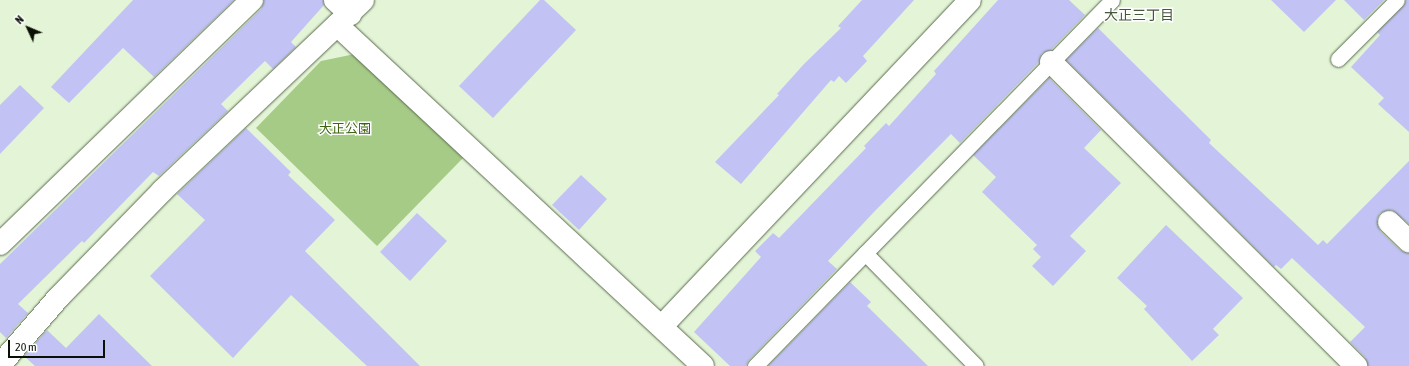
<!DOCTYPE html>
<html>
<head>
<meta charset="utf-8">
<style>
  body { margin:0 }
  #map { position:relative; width:1409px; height:366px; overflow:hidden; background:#e3f5d6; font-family:"Asap Condensed","Noto Sans JP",sans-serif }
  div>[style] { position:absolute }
  .green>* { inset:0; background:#a6cb87 }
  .building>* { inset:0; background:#c2c3f4 }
  .roads { filter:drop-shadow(0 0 1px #5a694e) drop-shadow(0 0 1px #5a694e) }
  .lane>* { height:15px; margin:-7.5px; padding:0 7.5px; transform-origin:7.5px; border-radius:7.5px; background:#fff }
  .street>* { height:22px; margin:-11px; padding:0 11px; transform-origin:11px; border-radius:11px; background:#fff }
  span { translate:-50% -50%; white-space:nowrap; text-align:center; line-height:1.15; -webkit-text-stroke:3px #fff; paint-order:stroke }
  .park-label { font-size:13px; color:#3e6312 }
  .neighbourhood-label { font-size:14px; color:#48563c }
  .north { position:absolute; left:8px; top:8px; width:40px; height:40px; -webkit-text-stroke:3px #fff; paint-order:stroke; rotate:314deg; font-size:11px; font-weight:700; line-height:16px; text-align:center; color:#0a1006 }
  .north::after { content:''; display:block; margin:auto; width:14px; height:18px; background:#0a1006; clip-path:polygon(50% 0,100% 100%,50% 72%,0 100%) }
  .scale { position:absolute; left:8px; top:340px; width:97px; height:18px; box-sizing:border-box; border:2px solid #0a1006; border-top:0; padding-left:5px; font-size:12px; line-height:14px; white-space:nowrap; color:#0a1006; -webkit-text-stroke:3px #fff; paint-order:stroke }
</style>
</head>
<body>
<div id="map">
  <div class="green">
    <div style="clip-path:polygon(355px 54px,463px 158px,377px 246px,256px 128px,321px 61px)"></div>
  </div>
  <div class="building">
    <div style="clip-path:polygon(133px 0,234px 0,154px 77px,123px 48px,69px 103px,51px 87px)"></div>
    <div style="clip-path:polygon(264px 0,323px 0,324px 5px,291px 42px,296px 47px,273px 69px,265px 61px,221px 104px,228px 111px,159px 176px,153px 172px,84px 243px,82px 241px,18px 304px,28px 313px,6px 338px,0 332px,0 264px,261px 9px)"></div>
    <div style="clip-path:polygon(540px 0,544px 0,576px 30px,493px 118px,459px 86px)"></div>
    <div style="clip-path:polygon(862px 0,914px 0,863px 56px,867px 61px,846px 83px,839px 76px,834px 82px,831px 80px,741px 184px,715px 162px,779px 95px,777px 94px,804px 64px,841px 28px,838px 26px)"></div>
    <div style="clip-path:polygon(998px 0,1069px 0,1085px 15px,1051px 50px,1042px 53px,1039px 62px,960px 143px,951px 134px,874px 212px,828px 261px,837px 269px,749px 360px,746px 366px,730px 366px,694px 332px,761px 257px,755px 251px,773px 233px,779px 238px,866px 148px,864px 146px,886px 123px,889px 126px,936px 74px,934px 71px)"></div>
    <div style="clip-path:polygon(1271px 0,1336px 0,1304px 32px)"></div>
    <div style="clip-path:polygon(1344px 0,1384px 0,1364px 20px)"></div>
    <div style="clip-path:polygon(1406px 0,1409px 0,1409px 132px,1378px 104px,1384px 98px,1351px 67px,1380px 35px,1377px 32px,1403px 6px)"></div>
    <div style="clip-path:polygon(1098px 28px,1211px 140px,1209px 143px,1318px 245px,1323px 240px,1327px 244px,1409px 161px,1409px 224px,1392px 210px,1380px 213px,1377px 219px,1380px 231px,1400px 250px,1409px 253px,1409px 366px,1368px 366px,1365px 357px,1350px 342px,1365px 327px,1292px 258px,1281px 269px,1276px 265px,1274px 267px,1066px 60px)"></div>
    <div style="clip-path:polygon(1049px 78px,1101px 130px,1084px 148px,1121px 183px,1070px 236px,1086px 251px,1053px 286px,1032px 266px,1041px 257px,1033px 249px,1037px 245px,982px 192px,996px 177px,973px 155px)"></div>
    <div style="clip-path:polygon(20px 85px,44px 108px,0 154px,0 105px)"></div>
    <div style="clip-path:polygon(246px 128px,291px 172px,288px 175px,335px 220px,305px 251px,420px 366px,367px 366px,291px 295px,233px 358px,150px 276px,205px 220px,177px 194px)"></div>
    <div style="clip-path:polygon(581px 175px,607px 199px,579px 230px,552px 205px)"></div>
    <div style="clip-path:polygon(417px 213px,447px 241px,410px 281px,380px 252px)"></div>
    <div style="clip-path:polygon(1166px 225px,1243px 298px,1213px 329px,1219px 335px,1192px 361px,1144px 309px,1147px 306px,1117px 278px)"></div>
    <div style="clip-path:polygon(850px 282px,871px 302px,867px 306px,928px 366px,768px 366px)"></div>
    <div style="clip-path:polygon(99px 314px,152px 366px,35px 366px,24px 356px,47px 330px,66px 348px)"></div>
  </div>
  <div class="roads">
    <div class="lane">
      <div style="left:1338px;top:59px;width:83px;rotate:-45deg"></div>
      <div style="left:865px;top:253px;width:158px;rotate:45.5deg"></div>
      <div style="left:755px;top:366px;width:511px;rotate:-45.71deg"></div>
    </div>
    <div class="street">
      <div style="left:335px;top:0;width:21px;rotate:43deg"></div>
      <div style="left:337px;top:25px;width:500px;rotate:42.97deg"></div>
      <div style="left:1051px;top:62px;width:431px;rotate:44.9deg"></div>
      <div style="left:1389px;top:222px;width:28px;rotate:44deg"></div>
      <div style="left:0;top:244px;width:351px;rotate:-44.1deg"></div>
      <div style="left:662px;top:326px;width:448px;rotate:-46.6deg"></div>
      <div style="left:0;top:365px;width:89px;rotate:-49.1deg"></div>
      <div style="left:58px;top:298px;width:149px;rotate:-45.8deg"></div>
      <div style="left:162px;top:191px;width:277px;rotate:-43.5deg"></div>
    </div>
  </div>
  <div class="park-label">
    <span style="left:345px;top:129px">大正公園</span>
  </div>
  <div class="neighbourhood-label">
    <span style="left:1139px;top:15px">大正三丁目</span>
  </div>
  <div class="north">N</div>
  <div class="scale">20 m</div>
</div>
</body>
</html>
